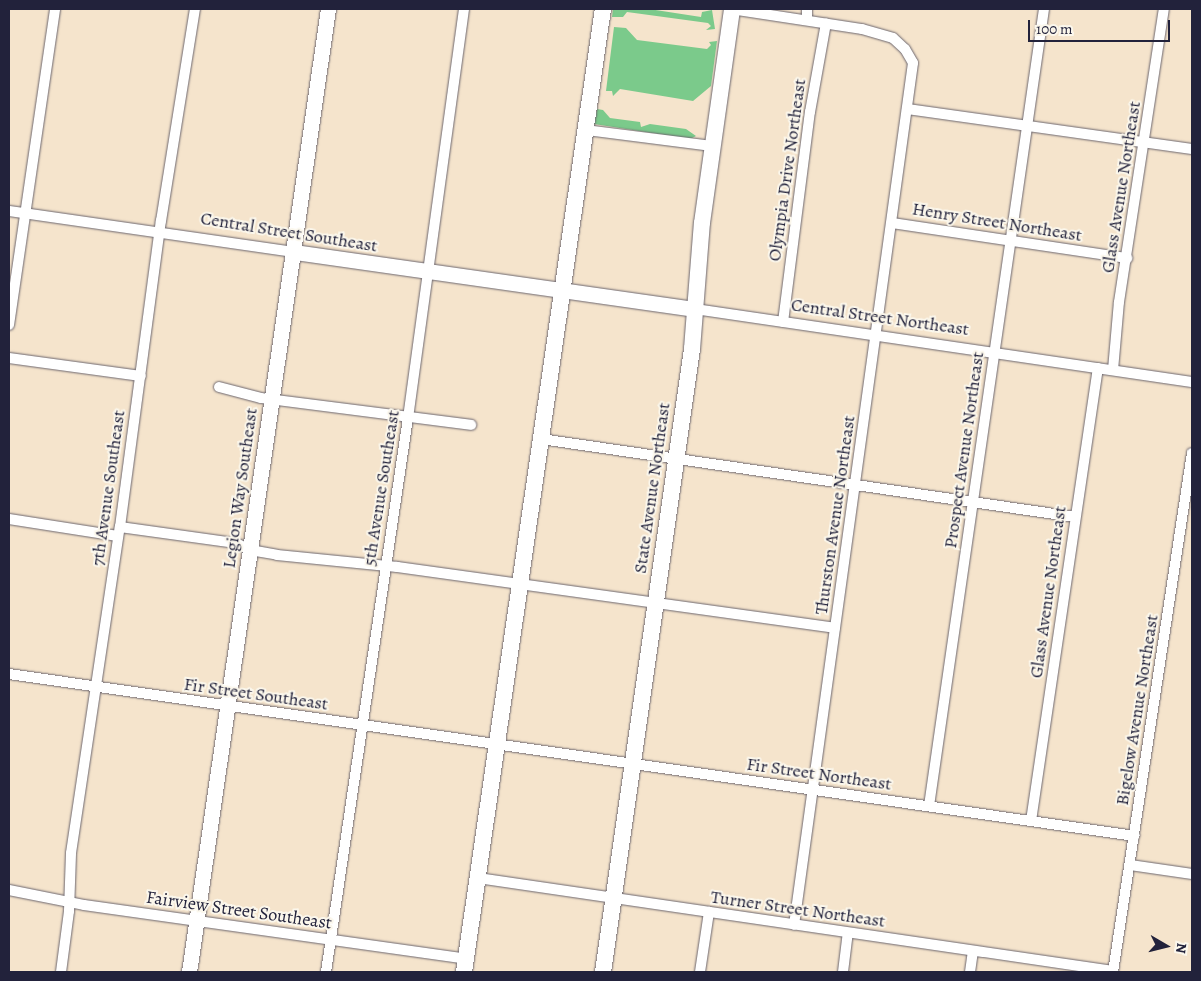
<!DOCTYPE html>
<html>
<head>
<meta charset="utf-8">
<style>
  body { margin:0 }
  #map { position:relative; width:1201px; height:981px; overflow:hidden; background:#f5e4cc; font-family:Alegreya,serif }
  div>[style] { position:absolute }
  .green>* { inset:0; background:#7bca8b }
  .roads { filter:drop-shadow(0 0 1px #6c666e) drop-shadow(0 0 1px #6c666e) }
  .street>* { height:10px; margin:-5px; padding:0 5px; transform-origin:5px; border-radius:5px; background:#fff }
  .secondary>* { height:15px; margin:-7.5px; padding:0 7.5px; transform-origin:7.5px; border-radius:7.5px; background:#fff }
  .primary>* { height:16px; margin:-8px; padding:0 8px; transform-origin:8px; border-radius:8px; background:#fff }
  span { translate:-50% -50%; white-space:nowrap; text-align:center; line-height:1.15; -webkit-text-stroke:4px #fbf7ec; paint-order:stroke }
  .street-label { font-size:18px; color:#22223b }
  .frame { position:absolute; inset:0; border:10px solid #22223b; pointer-events:none }
  .north { position:absolute; left:1141px; top:921px; width:50px; height:50px; -webkit-text-stroke:4px #fbf7ec; paint-order:stroke; rotate:98deg; font-size:14px; font-weight:700; line-height:20px; text-align:center; color:#22223b }
  .north::after { content:''; display:block; margin:auto; width:18px; height:22px; background:#22223b; clip-path:polygon(50% 0,100% 100%,50% 72%,0 100%) }
  .scale { position:absolute; left:1028px; top:20px; width:142px; height:22px; box-sizing:border-box; border:2px solid #22223b; border-top:0; padding-left:6px; font-size:15px; line-height:18px; white-space:nowrap; color:#22223b; -webkit-text-stroke:4px #fbf7ec; paint-order:stroke }
</style>
</head>
<body>
<div id="map">
  <div class="green">
    <div style="clip-path:polygon(613px 9px,649px 9px,701px 17px,702px 12px,712px 10px,715px 29px,706px 30px,711px 26px,708px 23px,627px 12px,623px 17px,612px 17px)"></div>
    <div style="clip-path:polygon(614px 27px,626px 28px,637px 40px,707px 49px,711px 45px,709px 42px,717px 41px,711px 86px,693px 101px,620px 89px,613px 96px,612px 91px,606px 91px)"></div>
    <div style="clip-path:polygon(597px 109px,603px 110px,610px 118px,640px 122px,641px 127px,650px 124px,686px 129px,696px 136px,690px 139px,594px 124px)"></div>
  </div>
  <div class="roads">
    <div class="street">
      <div style="left:731px;top:9px;width:133px;rotate:8.7deg"></div>
      <div style="left:862px;top:29px;width:32px;rotate:16deg"></div>
      <div style="left:893px;top:38px;width:16px;rotate:43deg"></div>
      <div style="left:905px;top:49px;width:16px;rotate:60deg"></div>
      <div style="left:913px;top:63px;width:870px;rotate:97.86deg"></div>
      <div style="left:807px;top:9px;width:11px;rotate:90deg"></div>
      <div style="left:907px;top:109px;width:288px;rotate:8deg"></div>
      <div style="left:586px;top:130px;width:128px;rotate:7.2deg"></div>
      <div style="left:9px;top:211px;width:288px;rotate:8.2deg"></div>
      <div style="left:892px;top:223px;width:238px;rotate:8.5deg"></div>
      <div style="left:695px;top:309px;width:502px;rotate:8.36deg"></div>
      <div style="left:783px;top:322px;width:212px;rotate:-82.7deg"></div>
      <div style="left:810px;top:112px;width:90px;rotate:-79.8deg"></div>
      <div style="left:9px;top:325px;width:319px;rotate:-81.7deg"></div>
      <div style="left:9px;top:358px;width:133px;rotate:7.8deg"></div>
      <div style="left:1113px;top:370px;width:68px;rotate:-85deg"></div>
      <div style="left:1119px;top:302px;width:296px;rotate:-81.3deg"></div>
      <div style="left:219px;top:387px;width:43px;rotate:14.7deg"></div>
      <div style="left:261px;top:398px;width:212px;rotate:7.3deg"></div>
      <div style="left:541px;top:439px;width:540px;rotate:8.31deg"></div>
      <div style="left:9px;top:519px;width:110px;rotate:8.9deg"></div>
      <div style="left:120px;top:527px;width:117px;rotate:7.9deg"></div>
      <div style="left:236px;top:543px;width:16px;rotate:27deg"></div>
      <div style="left:250px;top:550px;width:27px;rotate:10deg"></div>
      <div style="left:277px;top:555px;width:121px;rotate:5.7deg"></div>
      <div style="left:397px;top:567px;width:442px;rotate:7.9deg"></div>
      <div style="left:9px;top:674px;width:1137px;rotate:8.19deg"></div>
      <div style="left:929px;top:806px;width:805px;rotate:-81.79deg"></div>
      <div style="left:1031px;top:821px;width:458px;rotate:-81.6deg"></div>
      <div style="left:1130px;top:865px;width:63px;rotate:8.3deg"></div>
      <div style="left:478px;top:878px;width:642px;rotate:8.33deg"></div>
      <div style="left:9px;top:890px;width:76px;rotate:11.3deg"></div>
      <div style="left:84px;top:905px;width:386px;rotate:8deg"></div>
      <div style="left:61px;top:972px;width:62px;rotate:-82.5deg"></div>
      <div style="left:69px;top:911px;width:58px;rotate:-88deg"></div>
      <div style="left:71px;top:853px;width:330px;rotate:-81.5deg"></div>
      <div style="left:120px;top:527px;width:309px;rotate:-82.4deg"></div>
      <div style="left:161px;top:221px;width:215px;rotate:-80.9deg"></div>
      <div style="left:326px;top:972px;width:560px;rotate:-81.58deg"></div>
      <div style="left:408px;top:418px;width:413px;rotate:-82.2deg"></div>
      <div style="left:700px;top:972px;width:61px;rotate:-81.5deg"></div>
      <div style="left:843px;top:972px;width:39px;rotate:-83deg"></div>
      <div style="left:970px;top:972px;width:21px;rotate:-82deg"></div>
      <div style="left:1113px;top:972px;width:525px;rotate:-81.35deg"></div>
    </div>
    <div class="secondary">
      <div style="left:294px;top:252px;width:405px;rotate:8.1deg"></div>
      <div style="left:189px;top:972px;width:973px;rotate:-81.79deg"></div>
    </div>
    <div class="primary">
      <div style="left:464px;top:972px;width:973px;rotate:-81.79deg"></div>
      <div style="left:603px;top:972px;width:629px;rotate:-81.87deg"></div>
      <div style="left:692px;top:349px;width:126px;rotate:-85.5deg"></div>
      <div style="left:702px;top:223px;width:216px;rotate:-82deg"></div>
    </div>
  </div>
  <div class="street-label">
    <span style="left:787px;top:170px;rotate:-82deg">Olympia Drive Northeast</span>
    <span style="left:1121px;top:187px;rotate:-81deg">Glass Avenue Northeast</span>
    <span style="left:997px;top:222px;rotate:9deg">Henry Street Northeast</span>
    <span style="left:289px;top:232px;rotate:9deg">Central Street Southeast</span>
    <span style="left:880px;top:317px;rotate:8deg">Central Street Northeast</span>
    <span style="left:964px;top:450px;rotate:-82deg">Prospect Avenue Northeast</span>
    <span style="left:108px;top:488px;rotate:-82deg">7th Avenue Southeast</span>
    <span style="left:240px;top:488px;rotate:-82deg">Legion Way Southeast</span>
    <span style="left:381px;top:488px;rotate:-81deg">5th Avenue Southeast</span>
    <span style="left:652px;top:488px;rotate:-82deg">State Avenue Northeast</span>
    <span style="left:835px;top:515px;rotate:-82deg">Thurston Avenue Northeast</span>
    <span style="left:1048px;top:592px;rotate:-82deg">Glass Avenue Northeast</span>
    <span style="left:256px;top:694px;rotate:8deg">Fir Street Southeast</span>
    <span style="left:1137px;top:710px;rotate:-81deg">Bigelow Avenue Northeast</span>
    <span style="left:819px;top:774px;rotate:8deg">Fir Street Northeast</span>
    <span style="left:798px;top:909px;rotate:8deg">Turner Street Northeast</span>
    <span style="left:239px;top:910px;rotate:8deg">Fairview Street Southeast</span>
  </div>
  <div class="frame"></div>
  <div class="north">N</div>
  <div class="scale">100 m</div>
</div>
</body>
</html>
